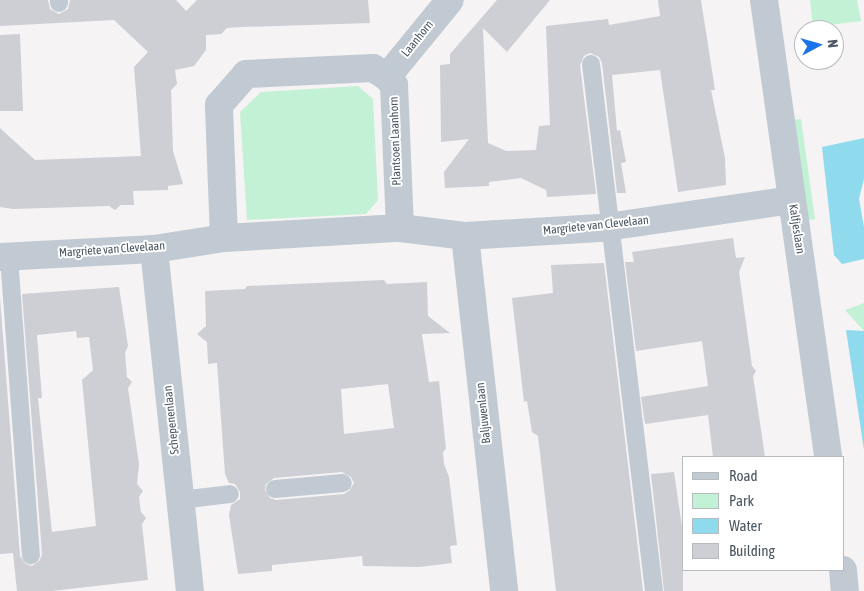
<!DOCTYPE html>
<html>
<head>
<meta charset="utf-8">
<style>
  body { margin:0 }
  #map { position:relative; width:864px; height:591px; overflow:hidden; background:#f5f3f3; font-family:"Asap Condensed",sans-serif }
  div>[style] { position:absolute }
  .green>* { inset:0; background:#c3f1d5 }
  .water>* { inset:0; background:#90daee }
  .building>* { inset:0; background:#cdcfd5 }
  .lane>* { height:18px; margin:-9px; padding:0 9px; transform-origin:9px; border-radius:9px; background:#c1cad2 }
  .street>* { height:28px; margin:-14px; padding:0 14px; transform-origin:14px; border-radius:14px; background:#c1cad2 }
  span { translate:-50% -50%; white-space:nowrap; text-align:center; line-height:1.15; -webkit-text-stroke:4px #fff; paint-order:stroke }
  .street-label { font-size:12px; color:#4a5661 }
  .legend { position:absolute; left:682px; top:456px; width:162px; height:115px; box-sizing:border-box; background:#fff; border:1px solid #b7bbc0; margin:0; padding:6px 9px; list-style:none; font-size:15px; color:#4a5661 }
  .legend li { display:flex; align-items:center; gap:10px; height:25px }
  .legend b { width:25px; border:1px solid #b7bbc0 }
  .north { position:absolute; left:794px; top:20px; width:50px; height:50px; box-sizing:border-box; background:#fff; border:1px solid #b7bbc0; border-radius:50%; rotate:84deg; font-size:14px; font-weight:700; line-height:20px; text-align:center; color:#4a5661 }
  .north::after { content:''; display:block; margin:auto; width:18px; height:22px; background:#1a73e8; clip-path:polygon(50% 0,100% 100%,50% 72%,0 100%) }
</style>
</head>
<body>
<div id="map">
  <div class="green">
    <div style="clip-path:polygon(810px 0,857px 0,861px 21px,813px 27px)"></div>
    <div style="clip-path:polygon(358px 86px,373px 99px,378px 200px,366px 214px,247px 220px,240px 112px,261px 92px)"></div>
    <div style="clip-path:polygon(801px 119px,815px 219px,806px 221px,792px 120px)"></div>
    <div style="clip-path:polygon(864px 303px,864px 331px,845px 310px)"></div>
  </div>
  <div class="water">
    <div style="clip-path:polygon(864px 138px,864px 179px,859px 199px,864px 227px,864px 259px,842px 264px,834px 255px,822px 147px)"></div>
    <div style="clip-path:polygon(846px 330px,864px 331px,864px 450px)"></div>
  </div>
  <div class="building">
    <div style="clip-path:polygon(0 0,48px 0,50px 9px,59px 14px,68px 9px,70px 0,176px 0,186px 11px,197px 0,368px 0,370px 23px,242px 27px,227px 28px,221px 34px,206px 35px,206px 50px,194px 66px,175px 70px,177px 84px,171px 90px,173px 151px,183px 184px,168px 186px,168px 190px,133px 191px,134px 205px,121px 205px,115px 210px,109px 206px,13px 209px,0 207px,0 128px,35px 160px,141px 156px,134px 67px,148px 52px,114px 20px,0 26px)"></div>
    <div style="clip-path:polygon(497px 0,550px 0,507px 52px,483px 28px,488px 143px,506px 151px,536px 150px,539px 126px,550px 125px,546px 26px,608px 19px,609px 25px,660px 16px,658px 0,701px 0,715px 90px,711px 90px,725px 158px,726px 185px,678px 192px,660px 70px,612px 75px,617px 131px,620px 130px,626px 162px,621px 163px,626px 193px,617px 193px,602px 63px,599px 57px,590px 53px,584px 56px,580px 65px,596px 194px,547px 197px,546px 190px,521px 178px,489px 182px,489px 186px,445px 188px,444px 172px,469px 139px,441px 142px,440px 65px,450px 64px,450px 54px)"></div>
    <div style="clip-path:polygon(20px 34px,23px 111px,0 111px,0 35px)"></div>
    <div style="clip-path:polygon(733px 238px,736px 258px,745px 257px,739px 272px,752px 366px,756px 371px,753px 376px,765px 457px,713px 457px,708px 415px,645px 424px,641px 397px,708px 386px,702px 341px,636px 351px,625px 262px,634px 262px,632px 252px)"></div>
    <div style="clip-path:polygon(604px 263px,643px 591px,556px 591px,538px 436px,532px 432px,527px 401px,524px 402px,512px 298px,553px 293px,551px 265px)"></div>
    <div style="clip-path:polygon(evenodd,384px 280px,387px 284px,427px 282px,428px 316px,450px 333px,422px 334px,429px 382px,439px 381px,446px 449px,443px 452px,444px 464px,449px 477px,457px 545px,450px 546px,452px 563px,419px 567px,363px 566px,362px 556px,272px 565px,272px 571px,238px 574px,229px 515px,231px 505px,240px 499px,240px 492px,235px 484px,229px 483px,225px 474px,217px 363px,208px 364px,207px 342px,197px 334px,206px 326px,205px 291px,245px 289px,247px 286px,384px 280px,388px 384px,394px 428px,344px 434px,341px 389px,388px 384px,384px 280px,342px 472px,351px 477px,354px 483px,349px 491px,344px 494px,276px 500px,270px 498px,265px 490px,266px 484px,274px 478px,342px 472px)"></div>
    <div style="clip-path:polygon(evenodd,119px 287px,128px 346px,125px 353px,127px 377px,132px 382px,128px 388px,139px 464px,137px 484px,143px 491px,139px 497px,141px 512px,146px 518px,142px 524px,148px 580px,52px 591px,17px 591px,13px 553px,0 554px,0 297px,20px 556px,26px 564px,32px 566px,40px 560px,42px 554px,22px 294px,119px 287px,76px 331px,77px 338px,89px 337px,93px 370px,82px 380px,96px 526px,52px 532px,38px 398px,42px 398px,37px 335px,76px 331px)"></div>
    <div style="clip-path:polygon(674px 472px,683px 533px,683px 591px,664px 591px,651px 474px)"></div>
  </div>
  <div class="lane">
    <div style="left:59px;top:0;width:3px;rotate:90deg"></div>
    <div style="left:591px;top:64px;width:531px;rotate:83.18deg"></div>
    <div style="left:9px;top:257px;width:299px;rotate:85.8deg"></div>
    <div style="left:275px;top:489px;width:68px;rotate:-5deg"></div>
    <div style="left:180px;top:500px;width:50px;rotate:-6.8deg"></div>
  </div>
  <div class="street">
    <div style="left:764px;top:0;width:461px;rotate:82deg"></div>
    <div style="left:387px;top:77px;width:99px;rotate:-50.7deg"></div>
    <div style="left:465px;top:236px;width:357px;rotate:83.7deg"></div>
    <div style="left:224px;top:238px;width:133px;rotate:-92.2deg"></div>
    <div style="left:219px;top:105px;width:41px;rotate:-48.9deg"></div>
    <div style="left:246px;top:74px;width:127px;rotate:-2.7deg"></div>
    <div style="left:373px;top:68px;width:17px;rotate:33deg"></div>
    <div style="left:387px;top:77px;width:11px;rotate:49deg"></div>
    <div style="left:394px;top:85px;width:143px;rotate:87.6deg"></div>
    <div style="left:154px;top:249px;width:344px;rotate:84deg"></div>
    <div style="left:0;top:257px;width:154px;rotate:-3deg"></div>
    <div style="left:154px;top:249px;width:71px;rotate:-8.9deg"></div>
    <div style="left:224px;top:238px;width:176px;rotate:-3.3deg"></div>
    <div style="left:400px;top:228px;width:65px;rotate:7deg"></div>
    <div style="left:465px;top:236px;width:135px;rotate:-3.4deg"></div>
    <div style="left:600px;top:228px;width:194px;rotate:-8.3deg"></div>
    <div style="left:843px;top:570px;width:21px;rotate:85deg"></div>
  </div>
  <div class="street-label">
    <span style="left:418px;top:39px;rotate:-51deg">Laanhorn</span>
    <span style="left:396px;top:141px;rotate:-92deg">Plantsoen Laanhorn</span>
    <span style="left:596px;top:226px;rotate:-6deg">Margriete van Clevelaan</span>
    <span style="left:796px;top:229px;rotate:81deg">Kalfjeslaan</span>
    <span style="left:112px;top:250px;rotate:-4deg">Margriete van Clevelaan</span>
    <span style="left:484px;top:413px;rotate:-96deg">Baljuwenlaan</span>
    <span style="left:172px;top:420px;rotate:-96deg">Schepenenlaan</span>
  </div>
  <ul class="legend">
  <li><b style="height:6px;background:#c1cad2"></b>Road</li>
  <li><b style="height:14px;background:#c3f1d5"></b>Park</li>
  <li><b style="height:14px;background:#90daee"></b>Water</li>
  <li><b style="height:14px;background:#cdcfd5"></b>Building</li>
  </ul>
  <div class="north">N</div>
</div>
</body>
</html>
